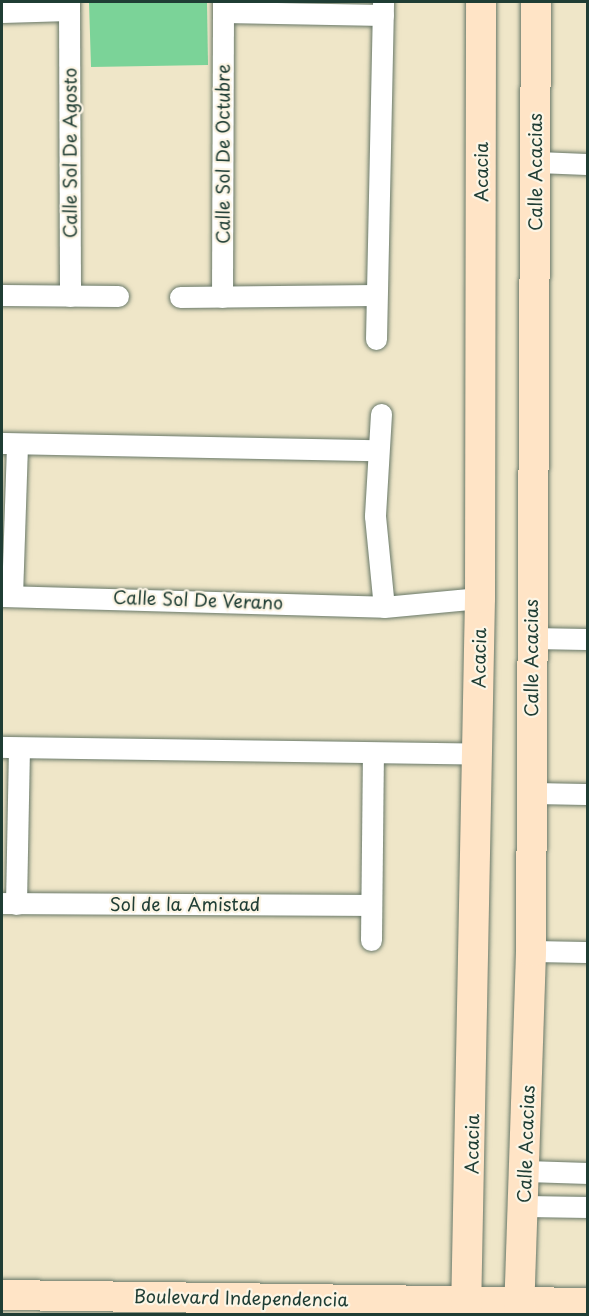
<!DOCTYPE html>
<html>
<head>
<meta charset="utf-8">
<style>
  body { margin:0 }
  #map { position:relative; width:589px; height:1316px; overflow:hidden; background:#efe6c8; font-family:"Playpen Sans",sans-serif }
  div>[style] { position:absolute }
  .green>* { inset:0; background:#7bd398 }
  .roads { filter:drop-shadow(0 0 2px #687868) drop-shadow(0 0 2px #687868) }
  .street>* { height:21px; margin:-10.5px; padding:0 10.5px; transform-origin:10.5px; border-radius:10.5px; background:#fff }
  .secondary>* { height:30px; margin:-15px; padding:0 15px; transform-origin:15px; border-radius:15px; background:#ffe4c6 }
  span { translate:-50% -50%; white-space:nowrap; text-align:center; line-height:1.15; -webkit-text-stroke:4.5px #fcf5e5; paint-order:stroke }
  .street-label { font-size:18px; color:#1f3d34 }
  .frame { position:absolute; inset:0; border:3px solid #1f3d34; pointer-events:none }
</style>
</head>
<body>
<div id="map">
  <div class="green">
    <div style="clip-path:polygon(89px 2px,207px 2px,208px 65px,91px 67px)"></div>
  </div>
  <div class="roads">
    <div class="street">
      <div style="left:69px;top:2px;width:294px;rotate:89.8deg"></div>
      <div style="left:2px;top:12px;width:67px;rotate:-1.7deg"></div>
      <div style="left:224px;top:12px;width:159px;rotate:1.1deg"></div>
      <div style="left:536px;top:162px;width:52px;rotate:2.2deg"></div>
      <div style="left:2px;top:295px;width:116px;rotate:0.5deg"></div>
      <div style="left:180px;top:297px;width:195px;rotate:-0.6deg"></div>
      <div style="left:222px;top:297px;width:295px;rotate:-89.8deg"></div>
      <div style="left:376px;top:339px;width:337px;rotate:-88.8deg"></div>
      <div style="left:381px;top:414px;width:102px;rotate:93.4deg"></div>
      <div style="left:375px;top:516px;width:91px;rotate:84.4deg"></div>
      <div style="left:2px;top:443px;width:376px;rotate:1.1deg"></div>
      <div style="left:2px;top:596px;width:382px;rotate:1.6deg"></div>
      <div style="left:384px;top:607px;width:96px;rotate:-5.4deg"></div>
      <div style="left:12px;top:596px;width:152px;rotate:-88.1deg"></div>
      <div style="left:530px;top:638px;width:58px;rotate:1deg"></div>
      <div style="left:2px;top:747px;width:476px;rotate:0.8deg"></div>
      <div style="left:531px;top:793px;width:57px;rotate:1deg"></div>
      <div style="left:2px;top:903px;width:367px;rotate:0.3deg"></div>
      <div style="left:16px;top:904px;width:155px;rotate:-88.9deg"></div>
      <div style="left:371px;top:940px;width:187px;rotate:-89.4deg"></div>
      <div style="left:531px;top:951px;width:57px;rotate:1deg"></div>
      <div style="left:526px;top:1171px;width:62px;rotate:1.8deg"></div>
      <div style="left:525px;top:1206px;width:63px;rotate:0.9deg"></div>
    </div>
    <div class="secondary">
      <div style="left:2px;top:1295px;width:586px;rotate:0.78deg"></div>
      <div style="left:466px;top:1314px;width:716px;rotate:-88.88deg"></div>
      <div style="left:480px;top:598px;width:596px;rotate:-89.9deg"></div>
      <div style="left:519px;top:1314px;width:363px;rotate:-88.1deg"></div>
      <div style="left:531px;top:951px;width:949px;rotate:-89.7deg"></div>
    </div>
  </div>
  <div class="street-label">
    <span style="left:70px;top:153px;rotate:-90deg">Calle Sol De Agosto</span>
    <span style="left:223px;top:154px;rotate:-90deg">Calle Sol De Octubre</span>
    <span style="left:481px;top:172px;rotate:-90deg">Acacia</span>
    <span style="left:535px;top:172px;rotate:-90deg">Calle Acacias</span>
    <span style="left:198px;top:600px;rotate:2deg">Calle Sol De Verano</span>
    <span style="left:479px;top:658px;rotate:-89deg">Acacia</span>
    <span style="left:531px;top:658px;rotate:-90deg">Calle Acacias</span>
    <span style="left:185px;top:904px">Sol de la Amistad</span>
    <span style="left:472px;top:1144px;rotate:-89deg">Acacia</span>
    <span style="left:526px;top:1144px;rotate:-88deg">Calle Acacias</span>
    <span style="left:241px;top:1298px;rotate:1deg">Boulevard Independencia</span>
  </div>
  <div class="frame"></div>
</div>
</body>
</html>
